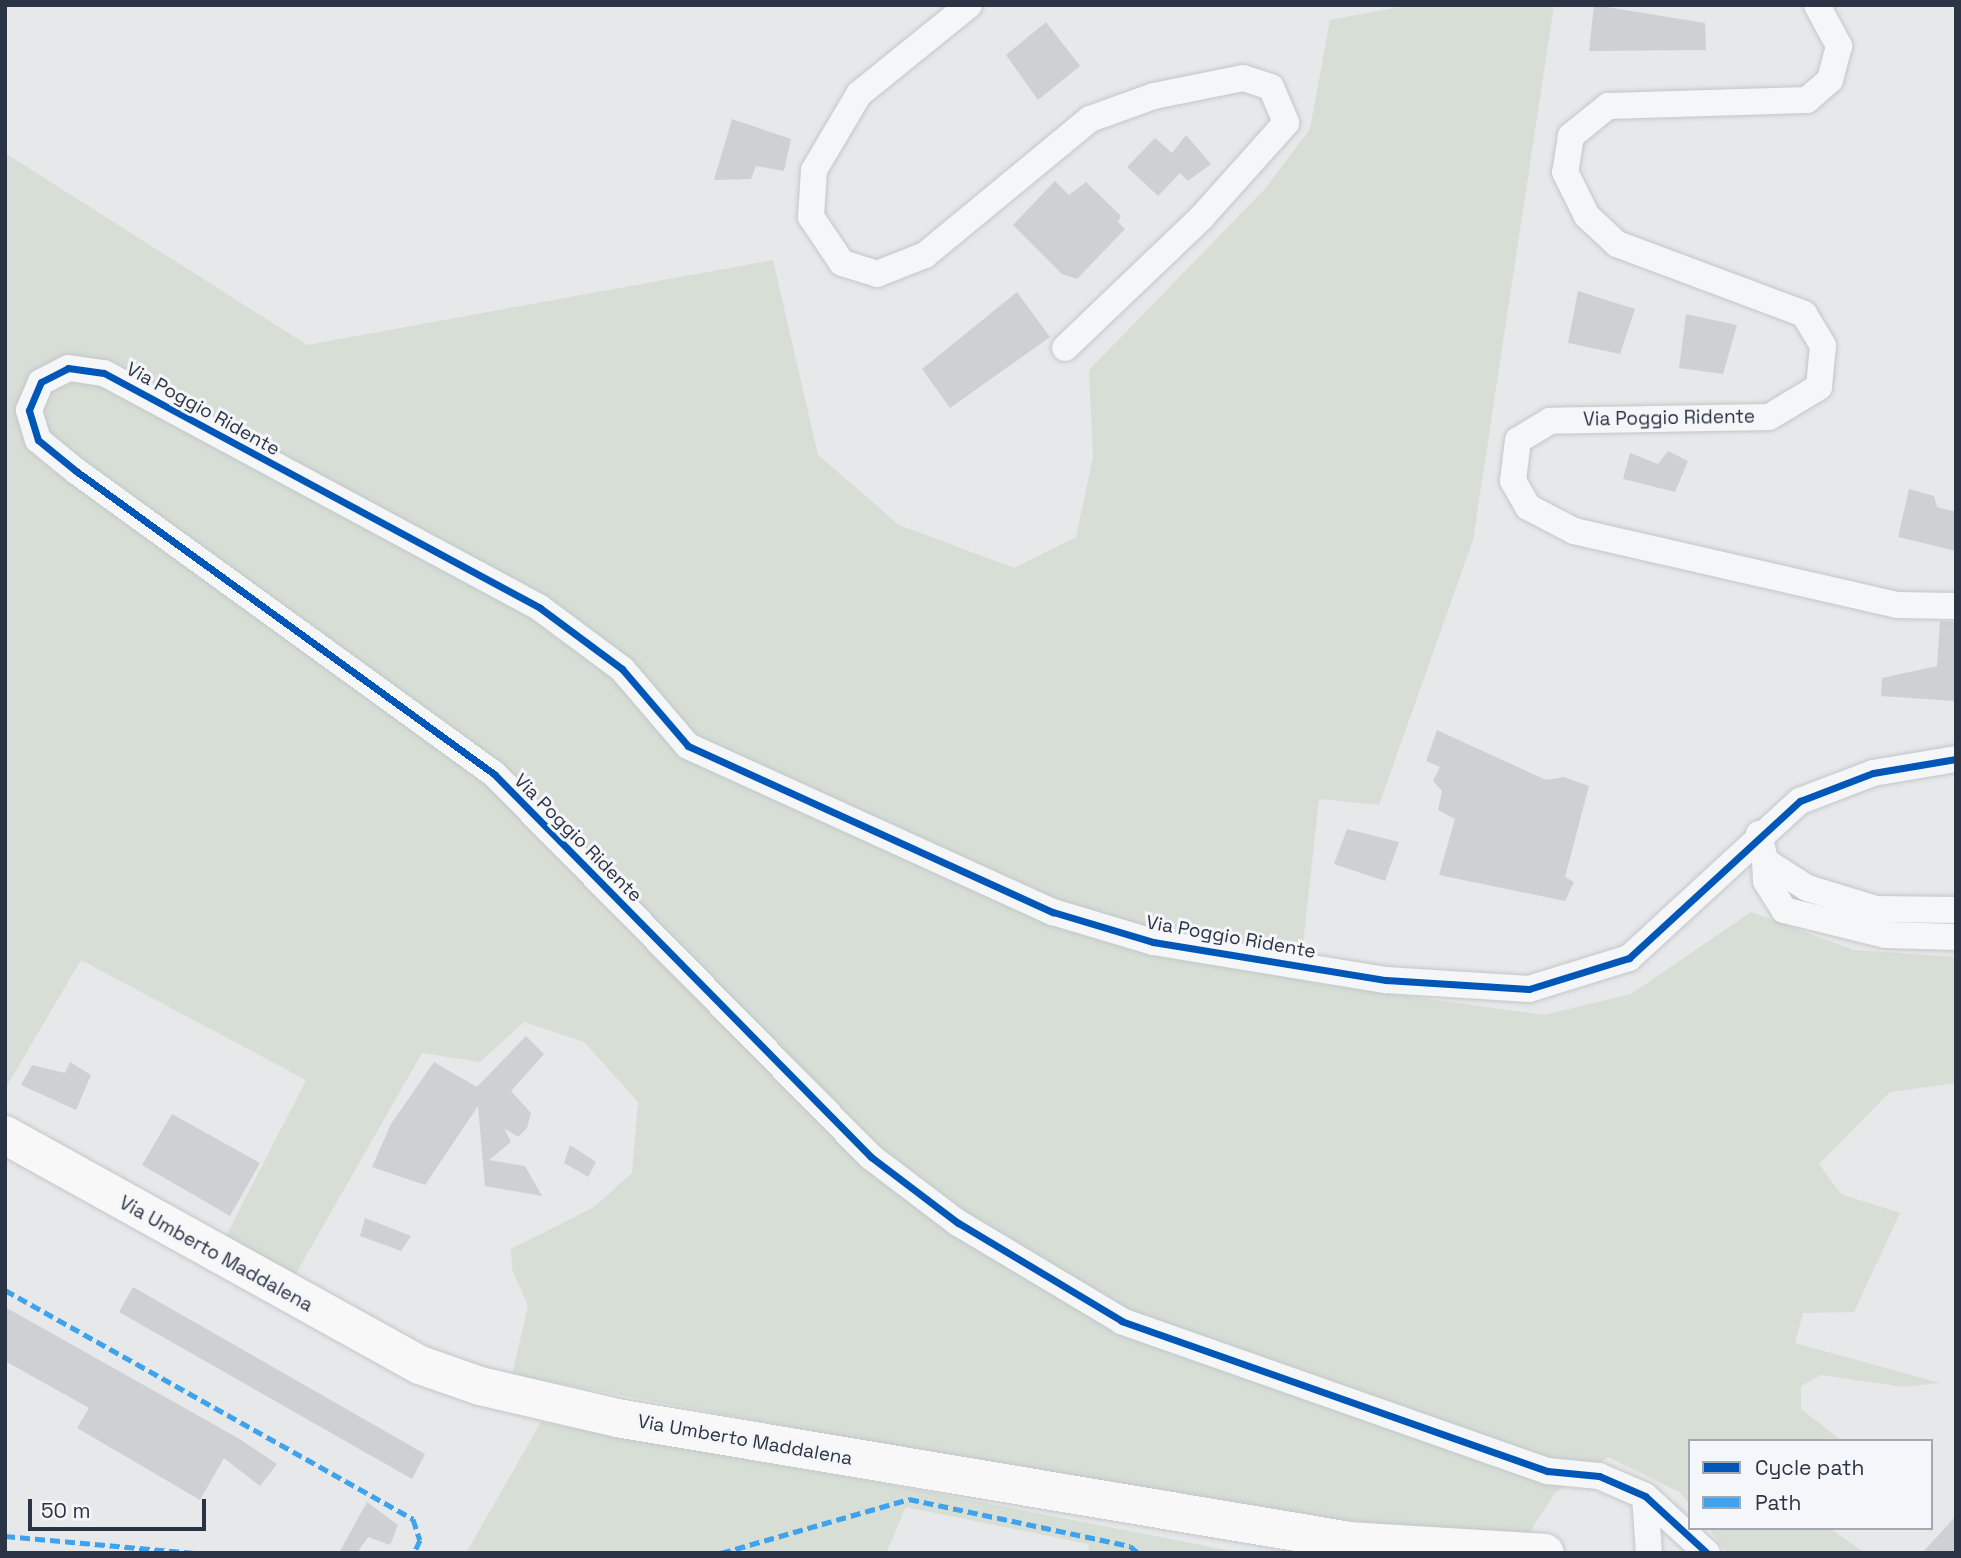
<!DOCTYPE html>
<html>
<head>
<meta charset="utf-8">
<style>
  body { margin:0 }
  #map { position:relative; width:1961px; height:1558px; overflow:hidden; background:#e6e8ea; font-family:"Space Grotesk",sans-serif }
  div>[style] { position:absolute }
  .green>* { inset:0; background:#d6ded6 }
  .building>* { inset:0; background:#ced0d3 }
  .roads { filter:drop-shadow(0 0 2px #c4c6c8) drop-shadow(0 0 2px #c4c6c8) }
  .street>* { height:26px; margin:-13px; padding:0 13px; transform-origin:13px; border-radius:13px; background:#f5f6f7 }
  .secondary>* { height:38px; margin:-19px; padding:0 19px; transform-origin:19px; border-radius:19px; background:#f8f8f8 }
  .quiet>* { height:5px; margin-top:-2.5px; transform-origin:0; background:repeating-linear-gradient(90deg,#3ea3ec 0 10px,transparent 0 15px) }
  .cycleway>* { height:7px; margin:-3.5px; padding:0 3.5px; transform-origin:3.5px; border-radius:3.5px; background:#0057b8 }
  span { translate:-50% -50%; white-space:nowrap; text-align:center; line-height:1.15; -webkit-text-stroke:6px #f4f6f9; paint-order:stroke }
  .street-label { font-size:19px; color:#2b3445 }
  .frame { position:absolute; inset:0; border:7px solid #2b3445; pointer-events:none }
  .legend { position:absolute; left:1688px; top:1439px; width:245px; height:91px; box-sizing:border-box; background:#f4f6f9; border:2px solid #a4a8b1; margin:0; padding:9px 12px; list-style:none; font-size:21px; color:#2b3445 }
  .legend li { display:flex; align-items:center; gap:14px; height:35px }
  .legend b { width:35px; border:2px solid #a4a8b1 }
  .scale { position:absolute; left:28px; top:1499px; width:178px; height:32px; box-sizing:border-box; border:4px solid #2b3445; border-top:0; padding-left:9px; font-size:21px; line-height:24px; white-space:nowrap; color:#2b3445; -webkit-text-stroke:5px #f4f6f9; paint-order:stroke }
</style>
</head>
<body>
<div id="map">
  <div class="green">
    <div style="clip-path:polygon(1411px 5px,1554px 5px,1473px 540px,1379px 805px,1319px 799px,1304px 935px,1306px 982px,1544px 1015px,1631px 994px,1751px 912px,1854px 950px,1956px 957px,1956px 1083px,1890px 1092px,1819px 1164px,1841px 1194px,1900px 1213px,1854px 1312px,1803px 1313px,1795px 1343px,1940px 1383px,1903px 1387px,1821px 1375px,1801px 1386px,1801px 1409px,1842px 1441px,1690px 1441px,1690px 1505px,1680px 1492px,1608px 1457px,1555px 1493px,1527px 1536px,1345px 1521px,1037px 1473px,512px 1375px,528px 1306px,512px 1269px,511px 1249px,594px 1207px,632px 1173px,638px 1102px,584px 1042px,524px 1022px,480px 1062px,422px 1053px,294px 1277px,226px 1236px,306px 1080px,81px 960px,5px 1089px,5px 153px,307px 345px,773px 260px,818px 455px,899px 525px,1014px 568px,1076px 537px,1093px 457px,1089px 370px,1264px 190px,1310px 129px,1330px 20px)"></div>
    <div style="clip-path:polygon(541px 1422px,914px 1489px,1242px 1553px,1090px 1553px,1088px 1544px,906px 1507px,886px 1553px,466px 1553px)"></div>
    <div style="clip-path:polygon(1708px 1528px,1829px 1528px,1865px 1553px,1727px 1553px)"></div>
  </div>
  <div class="building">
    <div style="clip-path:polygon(1594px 5px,1705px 23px,1706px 50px,1589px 51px)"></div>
    <div style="clip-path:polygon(1046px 22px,1080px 66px,1038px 100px,1006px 55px)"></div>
    <div style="clip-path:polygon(732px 119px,791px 139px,784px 171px,756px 166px,751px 179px,714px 180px)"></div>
    <div style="clip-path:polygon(1186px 135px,1211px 164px,1188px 181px,1180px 173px,1158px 196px,1127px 167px,1155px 138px,1172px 153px)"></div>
    <div style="clip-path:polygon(1055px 181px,1069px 195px,1086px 182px,1121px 216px,1118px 222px,1125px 229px,1077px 279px,1062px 274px,1013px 225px)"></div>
    <div style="clip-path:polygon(1578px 291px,1635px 309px,1620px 354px,1568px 343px)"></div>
    <div style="clip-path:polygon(1017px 292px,1050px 337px,950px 408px,922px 369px)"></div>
    <div style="clip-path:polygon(1686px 314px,1737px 325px,1723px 374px,1679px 368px)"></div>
    <div style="clip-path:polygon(1668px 451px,1688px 461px,1675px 492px,1623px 479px,1630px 453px,1658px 464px)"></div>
    <div style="clip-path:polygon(1909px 489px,1934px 496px,1937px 507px,1956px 512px,1956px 551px,1898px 537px)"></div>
    <div style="clip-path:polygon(1940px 621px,1956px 622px,1956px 701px,1881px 696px,1882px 678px,1937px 666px)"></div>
    <div style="clip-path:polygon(1437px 730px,1546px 780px,1564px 777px,1589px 786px,1565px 877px,1574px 882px,1565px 901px,1439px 875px,1455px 819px,1438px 810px,1442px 791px,1433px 781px,1440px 767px,1426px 761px)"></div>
    <div style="clip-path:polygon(1347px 829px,1399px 842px,1385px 881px,1334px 864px)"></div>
    <div style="clip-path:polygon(526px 1036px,544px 1054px,511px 1091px,531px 1113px,527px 1128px,518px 1137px,504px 1128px,511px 1142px,489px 1160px,525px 1166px,542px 1196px,485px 1186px,478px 1106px,425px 1185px,372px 1167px,391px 1124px,434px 1062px,477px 1087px)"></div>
    <div style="clip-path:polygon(70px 1062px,91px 1075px,76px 1110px,21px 1085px,32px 1065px,65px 1073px)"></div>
    <div style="clip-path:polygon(172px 1114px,260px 1163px,230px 1216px,142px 1165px)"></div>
    <div style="clip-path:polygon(570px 1145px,596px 1162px,588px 1177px,564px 1163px)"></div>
    <div style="clip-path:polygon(365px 1218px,411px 1236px,401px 1251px,360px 1236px)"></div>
    <div style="clip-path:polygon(133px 1287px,425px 1454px,412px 1479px,119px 1312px)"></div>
    <div style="clip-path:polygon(5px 1307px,238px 1438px,277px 1464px,260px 1486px,224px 1458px,200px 1500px,77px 1428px,89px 1408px,5px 1361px)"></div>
    <div style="clip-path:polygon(367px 1502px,398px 1525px,390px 1545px,368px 1537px,357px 1553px,339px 1553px)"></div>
    <div style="clip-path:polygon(1956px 1516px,1956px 1553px,1922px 1553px)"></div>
  </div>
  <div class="roads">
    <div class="street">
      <div style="left:969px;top:5px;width:141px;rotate:141deg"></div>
      <div style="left:859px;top:94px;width:88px;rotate:120.6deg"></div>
      <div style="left:814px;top:170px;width:47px;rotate:93.7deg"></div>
      <div style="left:811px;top:217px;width:55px;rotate:56deg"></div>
      <div style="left:842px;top:263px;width:37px;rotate:17deg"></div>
      <div style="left:877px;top:274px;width:52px;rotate:-21.6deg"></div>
      <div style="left:925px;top:255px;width:214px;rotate:-39.5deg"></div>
      <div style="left:1090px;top:119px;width:68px;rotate:-19.8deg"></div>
      <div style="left:1154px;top:96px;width:91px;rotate:-11.4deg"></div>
      <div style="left:1243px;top:78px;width:29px;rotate:18deg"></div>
      <div style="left:1271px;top:87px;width:39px;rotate:67deg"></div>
      <div style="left:1286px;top:123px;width:127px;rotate:131.8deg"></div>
      <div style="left:1201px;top:218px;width:188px;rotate:136.3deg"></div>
      <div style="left:1817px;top:5px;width:47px;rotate:61.8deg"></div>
      <div style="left:1839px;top:46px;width:35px;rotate:105deg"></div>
      <div style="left:1830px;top:80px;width:30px;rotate:139deg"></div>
      <div style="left:1807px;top:100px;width:199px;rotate:178.3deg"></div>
      <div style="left:1608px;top:106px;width:48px;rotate:141deg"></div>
      <div style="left:1571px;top:136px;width:36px;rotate:99deg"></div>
      <div style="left:1565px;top:172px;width:49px;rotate:63.4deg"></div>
      <div style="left:1587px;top:216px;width:41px;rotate:43deg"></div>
      <div style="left:1617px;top:244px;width:200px;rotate:20.5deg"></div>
      <div style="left:1804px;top:314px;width:37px;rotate:59deg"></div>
      <div style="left:1823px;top:346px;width:41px;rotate:95.6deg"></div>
      <div style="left:1819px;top:387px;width:58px;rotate:149deg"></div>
      <div style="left:1769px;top:417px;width:219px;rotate:179deg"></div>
      <div style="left:1550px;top:421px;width:37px;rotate:149deg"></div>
      <div style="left:1518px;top:440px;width:41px;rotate:97deg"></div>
      <div style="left:1513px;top:481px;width:30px;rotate:60deg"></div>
      <div style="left:1528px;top:507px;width:52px;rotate:27.6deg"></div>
      <div style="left:1574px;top:531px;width:331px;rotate:12.9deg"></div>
      <div style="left:1897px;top:605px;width:59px;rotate:1deg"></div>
      <div style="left:1759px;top:834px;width:28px;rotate:77deg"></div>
      <div style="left:1765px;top:861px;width:50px;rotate:32.7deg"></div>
      <div style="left:1807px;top:888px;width:72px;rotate:16.9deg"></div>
      <div style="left:1876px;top:909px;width:80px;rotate:0.7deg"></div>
      <div style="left:1765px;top:861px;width:20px;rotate:87deg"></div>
      <div style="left:1766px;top:881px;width:34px;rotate:58deg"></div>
      <div style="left:1784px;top:910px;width:105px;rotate:13.8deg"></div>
      <div style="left:1886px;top:935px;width:70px;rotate:1.6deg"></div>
      <div style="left:1645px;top:1496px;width:57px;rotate:86deg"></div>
      <div style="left:1707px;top:1553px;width:84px;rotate:-137.4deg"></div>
      <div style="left:1645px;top:1496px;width:50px;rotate:-156.5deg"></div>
      <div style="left:1599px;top:1476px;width:52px;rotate:-174.5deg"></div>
      <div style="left:1547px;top:1471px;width:451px;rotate:-160.6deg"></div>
      <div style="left:1122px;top:1321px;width:191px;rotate:-149.1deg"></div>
      <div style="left:958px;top:1223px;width:109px;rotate:-142.8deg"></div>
      <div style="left:871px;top:1157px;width:537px;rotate:-134.55deg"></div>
      <div style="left:494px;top:774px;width:516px;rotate:-144.06deg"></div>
      <div style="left:76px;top:471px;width:49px;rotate:-140.8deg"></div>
      <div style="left:38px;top:440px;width:31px;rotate:-107deg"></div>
      <div style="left:29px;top:410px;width:30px;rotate:-67deg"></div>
      <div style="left:41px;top:382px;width:30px;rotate:-27deg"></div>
      <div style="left:68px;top:368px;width:36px;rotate:8deg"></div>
      <div style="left:104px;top:373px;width:495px;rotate:28.3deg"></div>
      <div style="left:540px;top:608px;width:102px;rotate:36.6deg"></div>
      <div style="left:622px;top:669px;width:101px;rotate:49.4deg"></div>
      <div style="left:688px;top:746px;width:401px;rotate:24.5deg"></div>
      <div style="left:1053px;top:912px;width:104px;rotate:16.7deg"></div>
      <div style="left:1153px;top:942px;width:236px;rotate:9.3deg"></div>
      <div style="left:1386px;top:980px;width:143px;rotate:3.6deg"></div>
      <div style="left:1529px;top:989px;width:105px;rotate:-17.2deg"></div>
      <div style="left:1629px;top:958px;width:232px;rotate:-42.6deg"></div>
      <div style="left:1800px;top:801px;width:78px;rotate:-21deg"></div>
      <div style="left:1873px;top:773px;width:84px;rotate:-9.6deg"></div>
    </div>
    <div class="secondary">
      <div style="left:5px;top:1135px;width:474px;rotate:29deg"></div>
      <div style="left:420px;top:1365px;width:64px;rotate:19.3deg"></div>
      <div style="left:480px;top:1386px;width:141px;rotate:13.1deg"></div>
      <div style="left:617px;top:1418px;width:743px;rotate:9.53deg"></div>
      <div style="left:1350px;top:1541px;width:195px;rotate:3.5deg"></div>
    </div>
  </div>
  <div class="quiet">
    <div style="left:5px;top:1290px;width:468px;rotate:29.3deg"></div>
    <div style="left:413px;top:1519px;width:22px;rotate:72deg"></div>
    <div style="left:420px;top:1540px;width:14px;rotate:115deg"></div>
    <div style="left:5px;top:1536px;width:193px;rotate:5.1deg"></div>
    <div style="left:721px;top:1553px;width:196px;rotate:-16deg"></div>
    <div style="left:909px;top:1499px;width:226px;rotate:12deg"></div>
    <div style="left:1130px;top:1546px;width:11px;rotate:41deg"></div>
  </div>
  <div class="cycleway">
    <div style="left:1707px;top:1553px;width:84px;rotate:-137.4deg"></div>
    <div style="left:1645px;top:1496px;width:50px;rotate:-156.5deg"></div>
    <div style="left:1599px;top:1476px;width:52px;rotate:-174.5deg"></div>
    <div style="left:1547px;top:1471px;width:451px;rotate:-160.6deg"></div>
    <div style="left:1122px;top:1321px;width:191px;rotate:-149.1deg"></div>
    <div style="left:958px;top:1223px;width:109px;rotate:-142.8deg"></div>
    <div style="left:871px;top:1157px;width:537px;rotate:-134.55deg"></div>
    <div style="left:494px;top:774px;width:516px;rotate:-144.06deg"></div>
    <div style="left:76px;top:471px;width:49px;rotate:-140.8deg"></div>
    <div style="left:38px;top:440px;width:31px;rotate:-107deg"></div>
    <div style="left:29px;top:410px;width:30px;rotate:-67deg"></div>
    <div style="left:41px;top:382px;width:30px;rotate:-27deg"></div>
    <div style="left:68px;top:368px;width:36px;rotate:8deg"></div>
    <div style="left:104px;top:373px;width:495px;rotate:28.3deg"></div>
    <div style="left:540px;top:608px;width:102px;rotate:36.6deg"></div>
    <div style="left:622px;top:669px;width:101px;rotate:49.4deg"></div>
    <div style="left:688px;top:746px;width:401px;rotate:24.5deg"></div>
    <div style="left:1053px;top:912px;width:104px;rotate:16.7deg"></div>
    <div style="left:1153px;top:942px;width:236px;rotate:9.3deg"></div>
    <div style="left:1386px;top:980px;width:143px;rotate:3.6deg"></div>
    <div style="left:1529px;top:989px;width:105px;rotate:-17.2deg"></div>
    <div style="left:1629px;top:958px;width:232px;rotate:-42.6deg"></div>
    <div style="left:1800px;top:801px;width:78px;rotate:-21deg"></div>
    <div style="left:1873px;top:773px;width:84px;rotate:-9.6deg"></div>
  </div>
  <div class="street-label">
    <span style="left:203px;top:409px;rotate:29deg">Via Poggio Ridente</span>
    <span style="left:1669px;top:418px;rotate:-1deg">Via Poggio Ridente</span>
    <span style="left:578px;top:838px;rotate:45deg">Via Poggio Ridente</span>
    <span style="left:1231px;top:937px;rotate:10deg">Via Poggio Ridente</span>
    <span style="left:216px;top:1254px;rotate:29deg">Via Umberto Maddalena</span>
    <span style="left:745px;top:1440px;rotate:10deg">Via Umberto Maddalena</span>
  </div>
  <div class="frame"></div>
  <ul class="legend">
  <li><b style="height:9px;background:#0057b8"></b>Cycle path</li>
  <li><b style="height:9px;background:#3ea3ec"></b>Path</li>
  </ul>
  <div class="scale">50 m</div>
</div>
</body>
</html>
